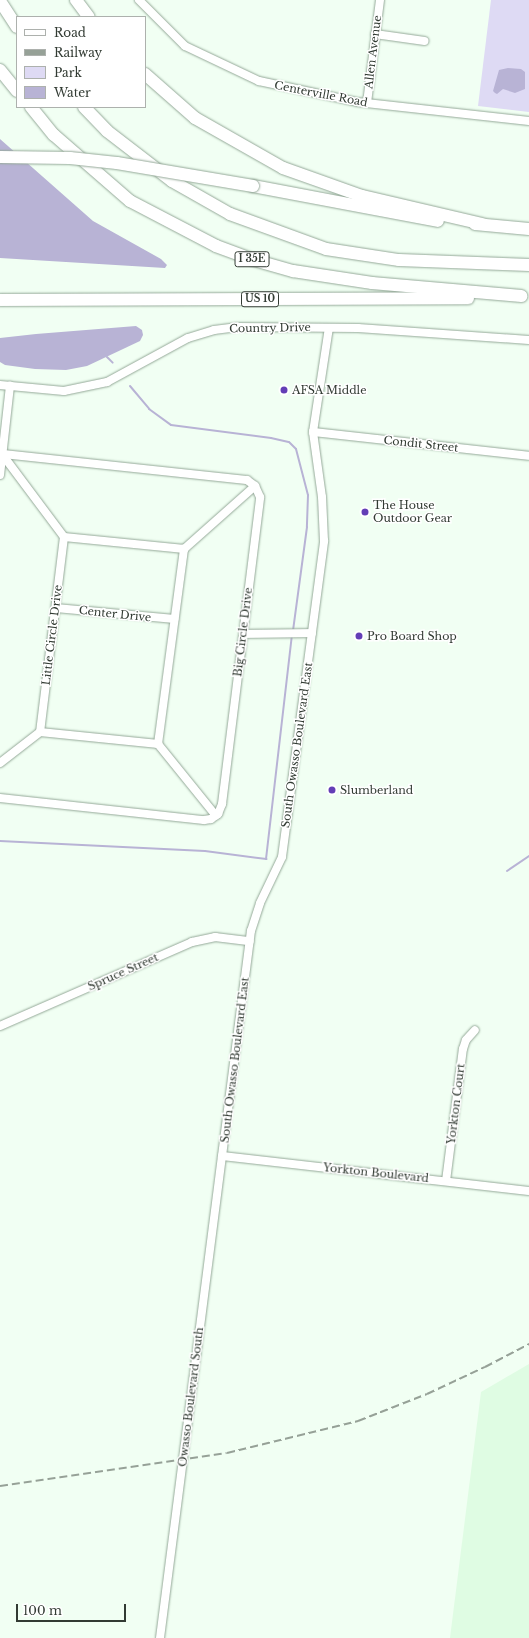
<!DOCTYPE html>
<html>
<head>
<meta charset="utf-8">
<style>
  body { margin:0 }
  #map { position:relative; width:529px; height:1638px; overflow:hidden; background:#f1fff3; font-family:"Libre Baskerville",serif }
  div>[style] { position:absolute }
  .built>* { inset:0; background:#dffce3 }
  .green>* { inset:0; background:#dedaf4 }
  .water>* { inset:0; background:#b8b3d5 }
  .stream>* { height:2px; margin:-1px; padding:0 1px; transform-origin:1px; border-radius:1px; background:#b8b3d5 }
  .roads { filter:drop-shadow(0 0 1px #94a998) drop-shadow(0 0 1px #94a998) }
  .minor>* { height:8px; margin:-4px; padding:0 4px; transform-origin:4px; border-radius:4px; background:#fff }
  .highway>* { height:12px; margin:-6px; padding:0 6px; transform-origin:6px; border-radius:6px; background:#fff }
  .rail>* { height:2px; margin-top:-1px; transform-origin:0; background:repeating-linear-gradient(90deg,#96a197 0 8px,transparent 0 12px) }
  .bridges { filter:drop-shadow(0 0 1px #94a998) drop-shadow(0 0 1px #94a998) }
  .highway-bridge>* { height:12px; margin:-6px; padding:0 6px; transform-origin:6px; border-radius:6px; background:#fff }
  .dots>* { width:11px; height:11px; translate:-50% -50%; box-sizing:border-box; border:2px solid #fff; border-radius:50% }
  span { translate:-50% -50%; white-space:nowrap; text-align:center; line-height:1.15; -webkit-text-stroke:3px #fff; paint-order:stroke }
  .shield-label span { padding:1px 3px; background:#fff; border:1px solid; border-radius:3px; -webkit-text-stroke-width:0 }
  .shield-label { font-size:10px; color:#323b33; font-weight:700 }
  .street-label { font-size:11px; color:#323b33 }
  .poi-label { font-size:11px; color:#323b33 }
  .left { translate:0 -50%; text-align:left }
  .legend { position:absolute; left:16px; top:16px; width:130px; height:92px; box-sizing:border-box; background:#fff; border:1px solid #adb1ad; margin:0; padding:5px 7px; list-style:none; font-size:12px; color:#323b33 }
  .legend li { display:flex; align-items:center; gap:8px; height:20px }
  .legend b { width:20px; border:1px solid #adb1ad }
  .scale { position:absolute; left:16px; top:1604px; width:110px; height:18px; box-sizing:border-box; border:2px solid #323b33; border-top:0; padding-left:5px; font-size:12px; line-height:14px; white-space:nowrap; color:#323b33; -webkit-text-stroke:3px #fff; paint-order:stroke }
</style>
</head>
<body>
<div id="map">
  <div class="built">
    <div style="clip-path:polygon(529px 1364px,529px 1638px,450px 1638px,481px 1392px)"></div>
  </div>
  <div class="green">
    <div style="clip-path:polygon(491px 0,529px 0,529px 112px,478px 106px)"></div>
  </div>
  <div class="water">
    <div style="clip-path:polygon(508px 68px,521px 69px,525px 72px,525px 89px,515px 93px,503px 89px,497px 94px,495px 93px,493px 91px,499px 70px)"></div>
    <div style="clip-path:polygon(0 139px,93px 221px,161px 259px,167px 265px,165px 268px,0 258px)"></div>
    <div style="clip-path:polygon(136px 326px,142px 330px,143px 335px,140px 341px,87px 366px,66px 370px,35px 369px,5px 365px,0 362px,0 338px,36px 334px)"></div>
  </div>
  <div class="stream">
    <div style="left:107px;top:357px;width:8px;rotate:45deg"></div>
    <div style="left:130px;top:386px;width:30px;rotate:50deg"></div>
    <div style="left:149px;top:409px;width:27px;rotate:36deg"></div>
    <div style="left:171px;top:425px;width:101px;rotate:7.4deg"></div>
    <div style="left:271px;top:438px;width:18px;rotate:13deg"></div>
    <div style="left:289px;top:442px;width:10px;rotate:45deg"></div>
    <div style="left:296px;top:449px;width:48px;rotate:75.4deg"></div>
    <div style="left:308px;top:495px;width:32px;rotate:92deg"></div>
    <div style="left:307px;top:527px;width:104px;rotate:97.7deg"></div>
    <div style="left:0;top:841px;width:205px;rotate:2.8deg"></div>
    <div style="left:205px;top:851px;width:62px;rotate:7.5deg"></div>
    <div style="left:266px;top:859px;width:226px;rotate:-83.4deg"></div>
    <div style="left:507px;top:871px;width:27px;rotate:-34deg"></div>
  </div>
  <div class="roads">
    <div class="minor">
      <div style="left:139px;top:0;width:65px;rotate:45deg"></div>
      <div style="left:185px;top:46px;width:82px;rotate:25.3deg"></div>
      <div style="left:259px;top:81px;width:100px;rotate:12.1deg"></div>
      <div style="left:357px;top:102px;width:173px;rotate:6.3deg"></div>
      <div style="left:375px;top:34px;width:50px;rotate:8deg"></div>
      <div style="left:367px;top:103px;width:104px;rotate:-82.8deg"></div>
      <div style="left:0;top:385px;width:64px;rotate:5.4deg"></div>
      <div style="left:64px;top:391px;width:44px;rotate:-11.8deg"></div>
      <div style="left:107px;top:382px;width:92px;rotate:-28.5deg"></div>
      <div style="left:188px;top:338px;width:27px;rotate:-17deg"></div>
      <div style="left:214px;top:330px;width:24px;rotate:-7deg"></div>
      <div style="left:238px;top:327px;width:120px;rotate:0.5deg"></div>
      <div style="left:358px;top:328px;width:171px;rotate:4deg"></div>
      <div style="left:313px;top:432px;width:217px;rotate:6.3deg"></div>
      <div style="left:2px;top:454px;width:104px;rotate:53.2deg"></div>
      <div style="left:64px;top:537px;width:196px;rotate:97deg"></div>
      <div style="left:0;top:475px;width:90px;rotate:-83.6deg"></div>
      <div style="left:64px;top:537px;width:121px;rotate:5.7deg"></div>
      <div style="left:56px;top:608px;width:119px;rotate:5.3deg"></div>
      <div style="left:244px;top:634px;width:68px;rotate:-0.8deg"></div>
      <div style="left:158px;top:744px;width:197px;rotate:-82.4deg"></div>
      <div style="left:184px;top:549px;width:95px;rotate:-41.6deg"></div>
      <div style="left:0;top:763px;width:51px;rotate:-37.8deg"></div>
      <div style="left:40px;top:732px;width:119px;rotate:5.8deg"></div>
      <div style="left:158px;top:744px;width:92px;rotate:51.1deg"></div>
      <div style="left:0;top:798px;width:205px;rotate:6.2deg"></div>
      <div style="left:204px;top:820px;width:7px;rotate:-8deg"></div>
      <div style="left:211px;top:819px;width:9px;rotate:-36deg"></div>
      <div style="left:218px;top:814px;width:11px;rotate:-68deg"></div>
      <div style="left:222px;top:804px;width:309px;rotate:-82.9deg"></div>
      <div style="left:260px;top:497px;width:12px;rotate:-114deg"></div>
      <div style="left:255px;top:486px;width:10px;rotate:-143deg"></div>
      <div style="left:247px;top:480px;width:246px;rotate:-173.9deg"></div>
      <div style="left:0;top:1026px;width:210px;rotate:-23.6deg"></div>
      <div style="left:192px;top:942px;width:24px;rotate:-12deg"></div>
      <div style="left:215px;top:937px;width:35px;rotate:7deg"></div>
      <div style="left:222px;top:1156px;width:309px;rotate:6.5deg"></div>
      <div style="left:446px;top:1181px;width:133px;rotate:-82.7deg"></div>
      <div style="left:463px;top:1049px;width:9px;rotate:-72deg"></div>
      <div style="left:466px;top:1040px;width:13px;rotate:-48deg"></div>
      <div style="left:160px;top:1638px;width:713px;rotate:-82.67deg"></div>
      <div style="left:251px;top:931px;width:29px;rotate:-72deg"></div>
      <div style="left:260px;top:903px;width:51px;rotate:-64.4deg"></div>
      <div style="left:282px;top:857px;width:319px;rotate:-82.4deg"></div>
      <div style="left:324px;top:541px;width:44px;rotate:-92.6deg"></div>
      <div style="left:322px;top:497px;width:66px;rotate:-97.9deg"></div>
      <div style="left:313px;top:432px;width:105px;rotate:-81.3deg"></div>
    </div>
    <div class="highway">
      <div style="left:76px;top:0;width:21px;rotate:53deg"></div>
      <div style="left:0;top:1px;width:31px;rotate:57deg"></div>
      <div style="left:0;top:70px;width:27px;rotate:51deg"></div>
      <div style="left:145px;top:74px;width:67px;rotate:41.3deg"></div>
      <div style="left:195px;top:118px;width:101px;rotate:29.6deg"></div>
      <div style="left:283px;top:168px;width:84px;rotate:19.5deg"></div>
      <div style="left:362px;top:196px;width:123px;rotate:13.1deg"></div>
      <div style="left:31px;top:107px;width:36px;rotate:51deg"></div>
      <div style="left:54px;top:135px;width:101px;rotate:41deg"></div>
      <div style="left:130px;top:201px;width:97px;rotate:27.6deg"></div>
      <div style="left:216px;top:246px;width:40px;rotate:20.2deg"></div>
      <div style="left:254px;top:260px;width:41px;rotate:15.8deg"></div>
      <div style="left:293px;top:271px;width:80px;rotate:8.6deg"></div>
      <div style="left:372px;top:283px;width:150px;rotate:5deg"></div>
      <div style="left:84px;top:107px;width:33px;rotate:46deg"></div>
      <div style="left:107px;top:131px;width:82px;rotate:37.6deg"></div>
      <div style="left:172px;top:181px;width:67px;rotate:29.6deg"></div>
      <div style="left:230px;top:214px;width:102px;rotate:20deg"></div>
      <div style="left:326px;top:249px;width:74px;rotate:8.6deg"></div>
      <div style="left:399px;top:260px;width:130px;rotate:2.2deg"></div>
      <div style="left:253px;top:186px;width:188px;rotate:10.7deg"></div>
      <div style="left:475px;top:224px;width:54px;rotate:5.3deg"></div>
      <div style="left:0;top:300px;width:468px;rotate:-0.2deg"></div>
    </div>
  </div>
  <div class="rail">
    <div style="left:0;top:1486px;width:229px;rotate:-8.3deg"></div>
    <div style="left:227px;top:1453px;width:135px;rotate:-13.7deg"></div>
    <div style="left:358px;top:1421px;width:74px;rotate:-21.4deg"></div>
    <div style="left:427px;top:1394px;width:64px;rotate:-25deg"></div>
    <div style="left:485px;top:1367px;width:50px;rotate:-27.6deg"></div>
  </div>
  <div class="bridges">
    <div class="highway-bridge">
      <div style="left:0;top:157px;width:70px;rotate:0.8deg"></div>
      <div style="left:70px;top:158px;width:47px;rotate:6.1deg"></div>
      <div style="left:117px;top:163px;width:138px;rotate:9.6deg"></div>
    </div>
  </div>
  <div class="dots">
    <div style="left:284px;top:390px;background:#633eb6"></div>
    <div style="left:365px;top:512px;background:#633eb6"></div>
    <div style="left:359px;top:636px;background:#633eb6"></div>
    <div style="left:332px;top:790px;background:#633eb6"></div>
  </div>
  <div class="shield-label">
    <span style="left:252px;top:259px">I 35E</span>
    <span style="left:260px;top:299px">US 10</span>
  </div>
  <div class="street-label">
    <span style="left:373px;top:52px;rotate:-83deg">Allen Avenue</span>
    <span style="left:321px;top:94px;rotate:11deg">Centerville Road</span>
    <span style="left:270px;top:328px;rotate:-1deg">Country Drive</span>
    <span style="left:421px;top:444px;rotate:6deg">Condit Street</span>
    <span style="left:115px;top:614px;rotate:6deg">Center Drive</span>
    <span style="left:243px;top:632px;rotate:-83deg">Big Circle Drive</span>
    <span style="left:52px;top:635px;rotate:-83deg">Little Circle Drive</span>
    <span style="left:297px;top:745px;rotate:-82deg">South Owasso Boulevard East</span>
    <span style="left:123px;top:972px;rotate:-24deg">Spruce Street</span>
    <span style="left:235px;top:1060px;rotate:-83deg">South Owasso Boulevard East</span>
    <span style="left:456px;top:1104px;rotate:-83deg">Yorkton Court</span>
    <span style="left:376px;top:1173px;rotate:6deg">Yorkton Boulevard</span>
    <span style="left:191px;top:1397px;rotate:-83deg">Owasso Boulevard South</span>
  </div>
  <div class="poi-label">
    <span class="left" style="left:292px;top:390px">AFSA Middle</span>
    <span class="left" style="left:373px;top:512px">The House<br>Outdoor Gear</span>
    <span class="left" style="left:367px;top:636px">Pro Board Shop</span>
    <span class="left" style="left:340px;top:790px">Slumberland</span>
  </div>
  <ul class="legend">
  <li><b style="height:5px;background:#fff"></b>Road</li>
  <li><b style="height:5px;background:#96a197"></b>Railway</li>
  <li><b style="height:11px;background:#dedaf4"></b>Park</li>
  <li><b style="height:11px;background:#b8b3d5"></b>Water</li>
  </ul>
  <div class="scale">100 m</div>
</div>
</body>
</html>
